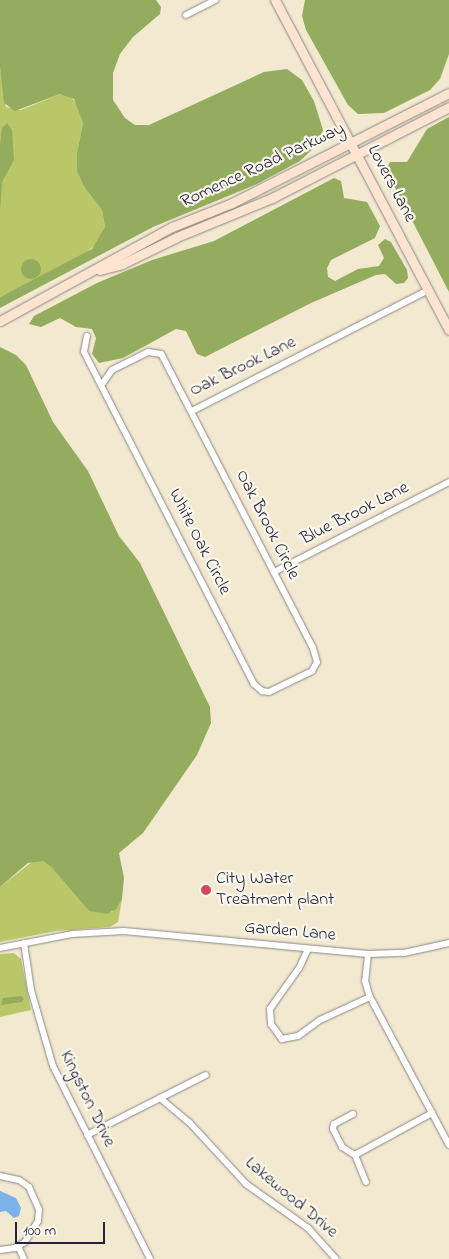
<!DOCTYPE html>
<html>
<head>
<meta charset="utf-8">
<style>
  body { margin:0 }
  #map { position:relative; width:449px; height:1259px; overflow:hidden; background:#f3e9d1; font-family:"Indie Flower",sans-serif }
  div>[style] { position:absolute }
  .green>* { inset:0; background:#bac769 }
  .forest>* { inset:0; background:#93ac5d }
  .round { border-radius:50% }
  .water>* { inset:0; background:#79b3ea }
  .roads { filter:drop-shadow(0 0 1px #8a8686) drop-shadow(0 0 1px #8a8686) }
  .street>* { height:6px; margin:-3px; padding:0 3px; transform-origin:3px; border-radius:3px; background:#fff }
  .secondary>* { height:9px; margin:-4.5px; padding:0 4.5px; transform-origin:4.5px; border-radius:4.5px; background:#fde4d0 }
  .dots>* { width:14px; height:14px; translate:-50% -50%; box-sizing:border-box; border:2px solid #fbf7ec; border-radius:50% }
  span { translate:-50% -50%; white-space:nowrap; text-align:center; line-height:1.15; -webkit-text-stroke:4.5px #fbf7ec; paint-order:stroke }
  .street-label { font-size:18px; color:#22223b }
  .poi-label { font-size:18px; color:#22223b }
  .left { translate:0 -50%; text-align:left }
  .scale { position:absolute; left:15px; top:1222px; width:90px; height:22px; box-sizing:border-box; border:2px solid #22223b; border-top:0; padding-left:6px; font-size:15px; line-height:18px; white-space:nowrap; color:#22223b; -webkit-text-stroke:4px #fbf7ec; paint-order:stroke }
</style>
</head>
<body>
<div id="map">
  <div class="green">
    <div style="clip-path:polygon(0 67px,6px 107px,21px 110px,60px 94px,70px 96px,77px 104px,83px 123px,77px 153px,85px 188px,102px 210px,105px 227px,97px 243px,85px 254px,0 297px)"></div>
    <div style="clip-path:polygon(33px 861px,43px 861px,52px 868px,89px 911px,112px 912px,122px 899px,118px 922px,110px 927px,56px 931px,0 942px,0 887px)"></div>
    <div style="clip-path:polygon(14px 953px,21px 959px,31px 1010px,0 1017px,0 954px)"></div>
  </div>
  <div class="forest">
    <div style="clip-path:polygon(0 0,156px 0,161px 7px,160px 14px,133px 37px,120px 54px,113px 73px,113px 100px,125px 118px,135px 125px,149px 125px,264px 72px,287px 69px,302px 80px,314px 101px,323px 130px,318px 144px,300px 161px,257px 184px,153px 227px,0 308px,0 297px,92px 249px,105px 227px,102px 210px,85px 188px,77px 171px,77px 153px,83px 123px,74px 99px,60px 94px,15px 111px,4px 103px,0 67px)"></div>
    <div style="clip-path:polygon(305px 0,449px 0,449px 54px,440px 79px,430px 90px,384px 113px,358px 114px,348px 105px,306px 30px,302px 16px)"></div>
    <div style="clip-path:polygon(449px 117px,449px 292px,386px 170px,390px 162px,407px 162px,427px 129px)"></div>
    <div style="clip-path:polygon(7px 123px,12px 130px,14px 160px,2px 182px,0 212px,0 145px,2px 128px)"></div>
    <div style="clip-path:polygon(334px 178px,341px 181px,344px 198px,367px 202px,380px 226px,375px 238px,331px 260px,327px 268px,328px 277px,335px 281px,358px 269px,379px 266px,384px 258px,378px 245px,385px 239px,391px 242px,407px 270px,408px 278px,404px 283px,396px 284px,385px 274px,376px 275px,311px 303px,205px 357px,197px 354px,186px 331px,176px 329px,123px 358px,99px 363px,92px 354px,96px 338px,92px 329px,76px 327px,60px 318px,41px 327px,29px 324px,34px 316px,97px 283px,152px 260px,214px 241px)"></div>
    <div class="round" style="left:21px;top:259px;width:20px;height:20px"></div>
    <div style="clip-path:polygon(0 347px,16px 355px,26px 365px,53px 422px,88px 471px,119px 536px,140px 563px,210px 707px,211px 723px,197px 755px,143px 833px,119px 853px,124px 878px,122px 899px,116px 909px,107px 914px,89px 911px,52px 868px,43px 861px,28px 863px,0 887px)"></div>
    <div style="clip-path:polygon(21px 996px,24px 998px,22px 1002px,1px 1005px,3px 998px)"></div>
  </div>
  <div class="water">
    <div style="clip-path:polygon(0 1191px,16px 1198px,21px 1208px,19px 1216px,14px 1218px,6px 1211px,0 1212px)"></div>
  </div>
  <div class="roads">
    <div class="street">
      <div style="left:186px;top:15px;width:33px;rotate:-27deg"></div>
      <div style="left:87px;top:336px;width:16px;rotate:101deg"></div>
      <div style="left:84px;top:352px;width:373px;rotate:62.9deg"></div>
      <div style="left:254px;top:684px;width:11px;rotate:41deg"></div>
      <div style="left:262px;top:691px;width:7px;rotate:8deg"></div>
      <div style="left:269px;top:692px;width:48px;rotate:-26deg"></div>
      <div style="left:312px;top:671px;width:10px;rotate:-61deg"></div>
      <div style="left:317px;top:662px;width:15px;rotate:-106deg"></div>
      <div style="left:313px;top:648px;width:331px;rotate:-117.3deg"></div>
      <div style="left:161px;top:354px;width:13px;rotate:-171deg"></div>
      <div style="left:148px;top:352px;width:40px;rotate:153.4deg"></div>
      <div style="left:112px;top:370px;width:16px;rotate:125deg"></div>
      <div style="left:192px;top:411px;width:265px;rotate:-27.1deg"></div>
      <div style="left:274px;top:572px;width:197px;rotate:-27.2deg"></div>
      <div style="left:24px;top:943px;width:48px;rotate:81.5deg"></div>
      <div style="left:31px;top:990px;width:79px;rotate:73.9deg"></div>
      <div style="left:53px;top:1066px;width:216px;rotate:63.3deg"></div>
      <div style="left:0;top:948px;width:73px;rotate:-11deg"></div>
      <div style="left:72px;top:934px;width:52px;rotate:-3.3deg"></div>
      <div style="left:124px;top:931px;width:245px;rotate:5.4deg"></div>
      <div style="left:368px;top:954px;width:36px;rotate:-2deg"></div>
      <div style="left:404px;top:953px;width:46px;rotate:-12.5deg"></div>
      <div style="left:308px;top:949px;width:21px;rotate:115deg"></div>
      <div style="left:299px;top:968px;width:50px;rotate:125.3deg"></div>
      <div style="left:270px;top:1009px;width:15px;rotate:86deg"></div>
      <div style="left:271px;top:1024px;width:19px;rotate:54deg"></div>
      <div style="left:282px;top:1039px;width:16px;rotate:-11deg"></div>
      <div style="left:298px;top:1036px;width:27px;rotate:-36deg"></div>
      <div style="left:320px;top:1020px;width:55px;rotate:-24.7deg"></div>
      <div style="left:368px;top:954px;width:27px;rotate:96deg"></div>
      <div style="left:365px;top:981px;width:17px;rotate:73deg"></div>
      <div style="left:370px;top:997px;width:168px;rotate:61.9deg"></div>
      <div style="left:160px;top:1098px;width:38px;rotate:40deg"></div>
      <div style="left:189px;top:1122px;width:84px;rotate:47.4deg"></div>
      <div style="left:246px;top:1184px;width:76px;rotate:35.4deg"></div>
      <div style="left:308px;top:1228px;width:42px;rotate:47.9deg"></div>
      <div style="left:353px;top:1114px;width:21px;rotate:152deg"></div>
      <div style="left:334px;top:1124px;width:5px;rotate:101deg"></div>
      <div style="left:333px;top:1129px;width:20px;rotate:63deg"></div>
      <div style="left:342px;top:1147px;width:15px;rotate:32deg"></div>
      <div style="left:355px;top:1155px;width:88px;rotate:-28.6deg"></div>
      <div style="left:87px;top:1135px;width:133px;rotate:-26.8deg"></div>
      <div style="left:355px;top:1155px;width:29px;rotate:68deg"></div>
      <div style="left:0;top:1176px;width:19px;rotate:12deg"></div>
      <div style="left:19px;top:1180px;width:12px;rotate:35deg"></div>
      <div style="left:29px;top:1187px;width:24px;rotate:66deg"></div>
      <div style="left:39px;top:1209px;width:12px;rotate:95deg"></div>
      <div style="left:38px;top:1221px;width:25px;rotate:122deg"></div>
      <div style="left:25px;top:1242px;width:12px;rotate:149deg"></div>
      <div style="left:15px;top:1248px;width:15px;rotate:172deg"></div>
      <div style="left:18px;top:1246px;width:14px;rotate:65deg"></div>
    </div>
    <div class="secondary">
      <div style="left:275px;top:0;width:373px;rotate:62.2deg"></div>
      <div style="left:100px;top:270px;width:23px;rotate:-15deg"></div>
      <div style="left:122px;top:264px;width:61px;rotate:-26.1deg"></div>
      <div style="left:177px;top:237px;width:103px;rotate:-22.3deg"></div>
      <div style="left:272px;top:198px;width:199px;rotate:-27.2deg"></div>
      <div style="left:0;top:321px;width:196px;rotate:-28.7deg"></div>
      <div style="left:172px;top:227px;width:65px;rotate:-21.8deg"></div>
      <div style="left:232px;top:203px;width:243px;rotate:-26.9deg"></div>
    </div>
  </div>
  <div class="dots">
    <div style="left:206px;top:890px;background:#d1495b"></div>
  </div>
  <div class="street-label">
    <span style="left:263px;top:166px;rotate:-25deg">Romence Road Parkway</span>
    <span style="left:391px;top:184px;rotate:62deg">Lovers Lane</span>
    <span style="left:243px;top:367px;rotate:-26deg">Oak Brook Lane</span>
    <span style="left:355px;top:514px;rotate:-27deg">Blue Brook Lane</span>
    <span style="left:267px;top:525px;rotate:63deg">Oak Brook Circle</span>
    <span style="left:199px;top:542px;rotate:63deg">White Oak Circle</span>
    <span style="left:290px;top:932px;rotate:5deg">Garden Lane</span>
    <span style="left:87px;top:1099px;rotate:64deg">Kingston Drive</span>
    <span style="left:291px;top:1198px;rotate:40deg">Lakewood Drive</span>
  </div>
  <div class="poi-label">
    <span class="left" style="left:216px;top:890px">City Water<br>Treatment plant</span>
  </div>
  <div class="scale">100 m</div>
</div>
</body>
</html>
